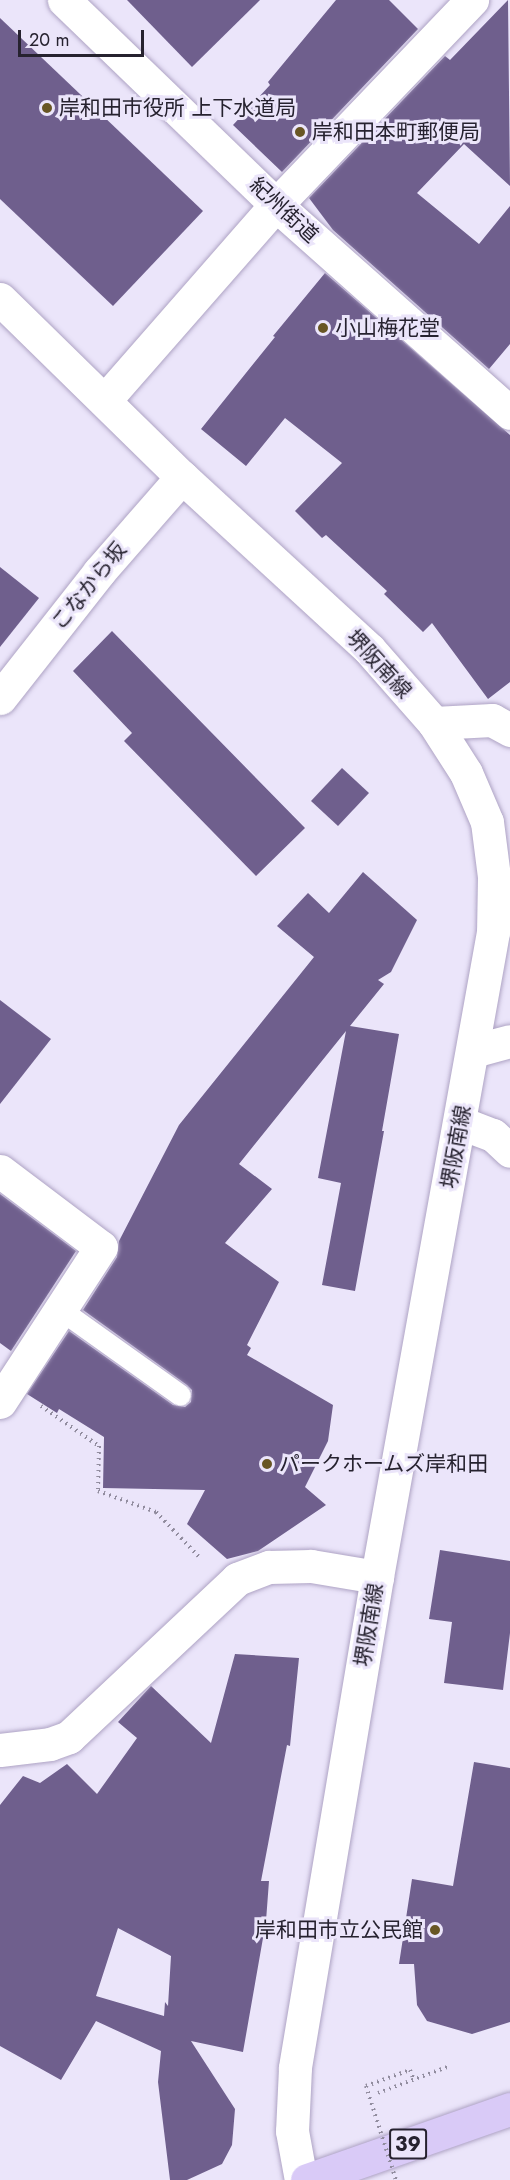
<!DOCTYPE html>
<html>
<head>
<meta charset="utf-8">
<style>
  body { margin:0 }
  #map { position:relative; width:510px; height:2180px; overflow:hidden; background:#ebe5fa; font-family:Jost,"Noto Sans JP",sans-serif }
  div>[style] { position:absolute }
  .building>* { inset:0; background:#6f5f8d }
  .path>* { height:4px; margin-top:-2px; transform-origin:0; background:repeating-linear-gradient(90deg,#928d9f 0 1.5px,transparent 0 6px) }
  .roads { filter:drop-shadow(0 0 2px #aea3c4) drop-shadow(0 0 2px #aea3c4) }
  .service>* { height:21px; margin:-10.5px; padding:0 10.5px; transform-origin:10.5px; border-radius:10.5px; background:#fff }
  .minor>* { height:33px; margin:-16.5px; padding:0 16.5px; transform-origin:16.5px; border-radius:16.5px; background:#fff }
  .tertiary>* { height:33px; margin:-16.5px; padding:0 16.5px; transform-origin:16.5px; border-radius:16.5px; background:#fff }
  .secondary>* { height:33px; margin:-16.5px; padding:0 16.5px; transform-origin:16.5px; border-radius:16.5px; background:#fff }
  .primary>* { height:33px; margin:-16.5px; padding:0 16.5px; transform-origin:16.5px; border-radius:16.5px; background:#d9caf7 }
  .path-bridge>* { height:4px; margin-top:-2px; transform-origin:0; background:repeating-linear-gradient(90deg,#928d9f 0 1.5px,transparent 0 6px) }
  .dots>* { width:16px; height:16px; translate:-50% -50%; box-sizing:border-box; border:3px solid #ebe5fa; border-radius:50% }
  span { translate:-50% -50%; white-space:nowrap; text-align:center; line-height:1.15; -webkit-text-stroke:6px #ebe5fa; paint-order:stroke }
  .shield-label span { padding:2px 4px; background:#ebe5fa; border:2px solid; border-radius:4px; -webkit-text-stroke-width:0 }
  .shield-label { font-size:20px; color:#26222f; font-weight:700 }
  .poi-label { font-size:21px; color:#26222f }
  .left { translate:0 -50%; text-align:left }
  .right { translate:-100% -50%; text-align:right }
  .street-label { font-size:21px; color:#26222f }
  .scale { position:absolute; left:18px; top:30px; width:126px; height:27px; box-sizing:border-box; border:3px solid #26222f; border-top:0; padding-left:8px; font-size:18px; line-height:21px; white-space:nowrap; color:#26222f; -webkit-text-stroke:4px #ebe5fa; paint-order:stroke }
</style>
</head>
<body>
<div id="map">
  <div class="building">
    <div style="clip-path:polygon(127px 0,260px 0,192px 67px)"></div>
    <div style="clip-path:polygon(336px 0,389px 0,418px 29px,282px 172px,233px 125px,270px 85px,268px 82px)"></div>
    <div style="clip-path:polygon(508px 0,510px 186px,464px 144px,417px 193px,479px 244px,510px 206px,510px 344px,489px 369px,333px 230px,309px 198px,445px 56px,450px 60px)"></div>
    <div style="clip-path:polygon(0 18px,203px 211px,113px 306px,0 199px)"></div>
    <div style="clip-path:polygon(325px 273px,510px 435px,510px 682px,488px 699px,432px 623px,423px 632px,384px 594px,387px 591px,326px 535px,322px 538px,295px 511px,342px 463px,285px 418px,246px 466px,201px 429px,275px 337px,273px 336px)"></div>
    <div style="clip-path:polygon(0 567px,39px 598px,0 647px)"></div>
    <div style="clip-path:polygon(112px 631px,305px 828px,256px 876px,124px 741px,132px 733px,73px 671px)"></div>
    <div style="clip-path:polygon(342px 768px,369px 793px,338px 826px,311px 801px)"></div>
    <div style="clip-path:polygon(363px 872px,417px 920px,391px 972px,378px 980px,384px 984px,350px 1026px,399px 1034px,382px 1131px,384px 1131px,355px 1291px,322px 1285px,341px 1183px,318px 1178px,346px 1031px,239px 1164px,272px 1189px,225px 1243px,279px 1282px,247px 1345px,251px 1348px,247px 1355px,333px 1405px,328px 1441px,305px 1487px,326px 1505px,258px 1551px,227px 1559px,187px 1524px,205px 1490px,103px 1488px,104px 1437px,59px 1409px,57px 1413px,27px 1394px,69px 1331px,173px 1405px,185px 1407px,191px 1402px,192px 1390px,187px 1385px,83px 1310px,117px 1257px,119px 1241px,179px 1125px,314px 957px,277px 926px,308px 893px,329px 913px)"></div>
    <div style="clip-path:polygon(0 1000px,51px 1039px,0 1104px)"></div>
    <div style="clip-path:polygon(0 1194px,76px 1251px,11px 1351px,0 1343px)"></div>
    <div style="clip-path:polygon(440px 1550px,510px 1561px,510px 1633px,503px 1690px,444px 1683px,452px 1622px,429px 1619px)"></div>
    <div style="clip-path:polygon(evenodd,235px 1654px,299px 1658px,290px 1746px,287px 1745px,261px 1881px,269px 1881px,266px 1921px,243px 2052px,191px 2041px,235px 2109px,232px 2145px,222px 2164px,187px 2180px,170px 2180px,158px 2082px,161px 2051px,96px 2021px,61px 2080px,0 2046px,0 1805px,23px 1776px,40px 1783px,67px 1764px,97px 1794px,137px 1738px,118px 1722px,151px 1686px,211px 1743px,235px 1654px,118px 1928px,171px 1956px,168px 2006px,165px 2002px,164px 2016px,96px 1996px,118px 1928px)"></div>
    <div style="clip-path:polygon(474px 1762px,510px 1768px,510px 2022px,472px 2034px,427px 2021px,417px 2005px,414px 1964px,399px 1964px,412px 1879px,453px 1886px)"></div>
  </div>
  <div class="path">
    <div style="left:41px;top:1406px;width:70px;rotate:34.6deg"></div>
    <div style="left:99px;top:1446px;width:45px;rotate:91.3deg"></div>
    <div style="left:98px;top:1491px;width:62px;rotate:19.9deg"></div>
    <div style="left:156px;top:1512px;width:65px;rotate:46.2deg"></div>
    <div style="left:366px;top:2086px;width:47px;rotate:-20deg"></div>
    <div style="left:410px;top:2070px;width:11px;rotate:68deg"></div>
    <div style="left:378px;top:2093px;width:77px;rotate:-20.6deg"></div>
  </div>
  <div class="roads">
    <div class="service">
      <div style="left:61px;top:1310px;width:146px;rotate:35.5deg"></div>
    </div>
    <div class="minor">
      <div style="left:64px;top:0;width:295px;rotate:44deg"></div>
      <div style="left:276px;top:205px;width:313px;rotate:41.6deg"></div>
      <div style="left:276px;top:205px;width:284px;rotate:-46.3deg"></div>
      <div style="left:0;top:698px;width:160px;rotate:-51.8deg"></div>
      <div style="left:99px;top:572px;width:126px;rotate:-48.9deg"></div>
      <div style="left:434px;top:723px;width:58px;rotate:-3deg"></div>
      <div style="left:492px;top:720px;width:21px;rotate:29deg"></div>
      <div style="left:473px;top:1051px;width:38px;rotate:-15deg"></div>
      <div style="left:461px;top:1123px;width:34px;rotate:21deg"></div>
      <div style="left:493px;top:1135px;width:23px;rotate:43deg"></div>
      <div style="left:0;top:1171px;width:126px;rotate:37deg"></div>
      <div style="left:101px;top:1247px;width:185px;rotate:123.1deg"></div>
      <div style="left:0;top:1750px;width:50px;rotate:-6.8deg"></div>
      <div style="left:50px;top:1744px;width:20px;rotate:-20deg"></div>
      <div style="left:69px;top:1737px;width:231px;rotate:-43.2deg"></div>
      <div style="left:237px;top:1579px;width:34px;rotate:-21deg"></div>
      <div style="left:269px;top:1567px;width:42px;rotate:-1.4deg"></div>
      <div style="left:311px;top:1566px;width:67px;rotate:9.5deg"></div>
    </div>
    <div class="tertiary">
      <div style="left:105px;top:400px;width:259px;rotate:-48.8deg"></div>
    </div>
    <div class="secondary">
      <div style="left:0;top:299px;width:255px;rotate:44.4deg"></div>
      <div style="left:182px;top:477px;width:254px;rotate:42.6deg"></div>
      <div style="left:369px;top:649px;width:98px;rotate:48.7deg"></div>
      <div style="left:434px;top:723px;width:59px;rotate:57.4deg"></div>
      <div style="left:466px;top:773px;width:53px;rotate:66.8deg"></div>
      <div style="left:487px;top:822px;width:55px;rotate:82.7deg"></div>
      <div style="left:494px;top:877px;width:55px;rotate:91deg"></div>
      <div style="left:493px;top:932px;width:655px;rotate:100.2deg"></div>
      <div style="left:377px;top:1577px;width:498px;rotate:99.5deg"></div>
      <div style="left:295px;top:2068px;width:63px;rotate:92.7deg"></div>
      <div style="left:292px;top:2131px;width:50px;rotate:79.6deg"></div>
    </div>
    <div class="primary">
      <div style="left:307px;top:2180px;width:215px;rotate:-19.3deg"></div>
    </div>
  </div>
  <div class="path-bridge">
    <div style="left:366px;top:2086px;width:99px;rotate:72.3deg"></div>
  </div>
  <div class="dots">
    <div style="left:47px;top:108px;background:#685624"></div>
    <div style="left:300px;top:132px;background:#685624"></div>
    <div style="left:323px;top:328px;background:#685624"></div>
    <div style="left:267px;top:1464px;background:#685624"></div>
    <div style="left:435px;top:1930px;background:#685624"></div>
  </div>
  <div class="shield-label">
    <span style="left:408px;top:2144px">39</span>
  </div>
  <div class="poi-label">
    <span class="left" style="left:59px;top:108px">岸和田市役所 上下水道局</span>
    <span class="left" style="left:312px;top:132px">岸和田本町郵便局</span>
    <span class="left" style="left:335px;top:328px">小山梅花堂</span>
    <span class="left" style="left:279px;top:1464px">パークホームズ岸和田</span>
    <span class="right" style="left:423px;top:1930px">岸和田市立公民館</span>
  </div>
  <div class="street-label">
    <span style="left:284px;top:210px;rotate:43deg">紀州街道</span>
    <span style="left:89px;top:586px;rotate:-51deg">こなから坂</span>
    <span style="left:379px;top:664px;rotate:47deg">堺阪南線</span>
    <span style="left:456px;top:1147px;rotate:-80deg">堺阪南線</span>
    <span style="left:369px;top:1625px;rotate:-81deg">堺阪南線</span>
  </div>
  <div class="scale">20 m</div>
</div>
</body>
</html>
